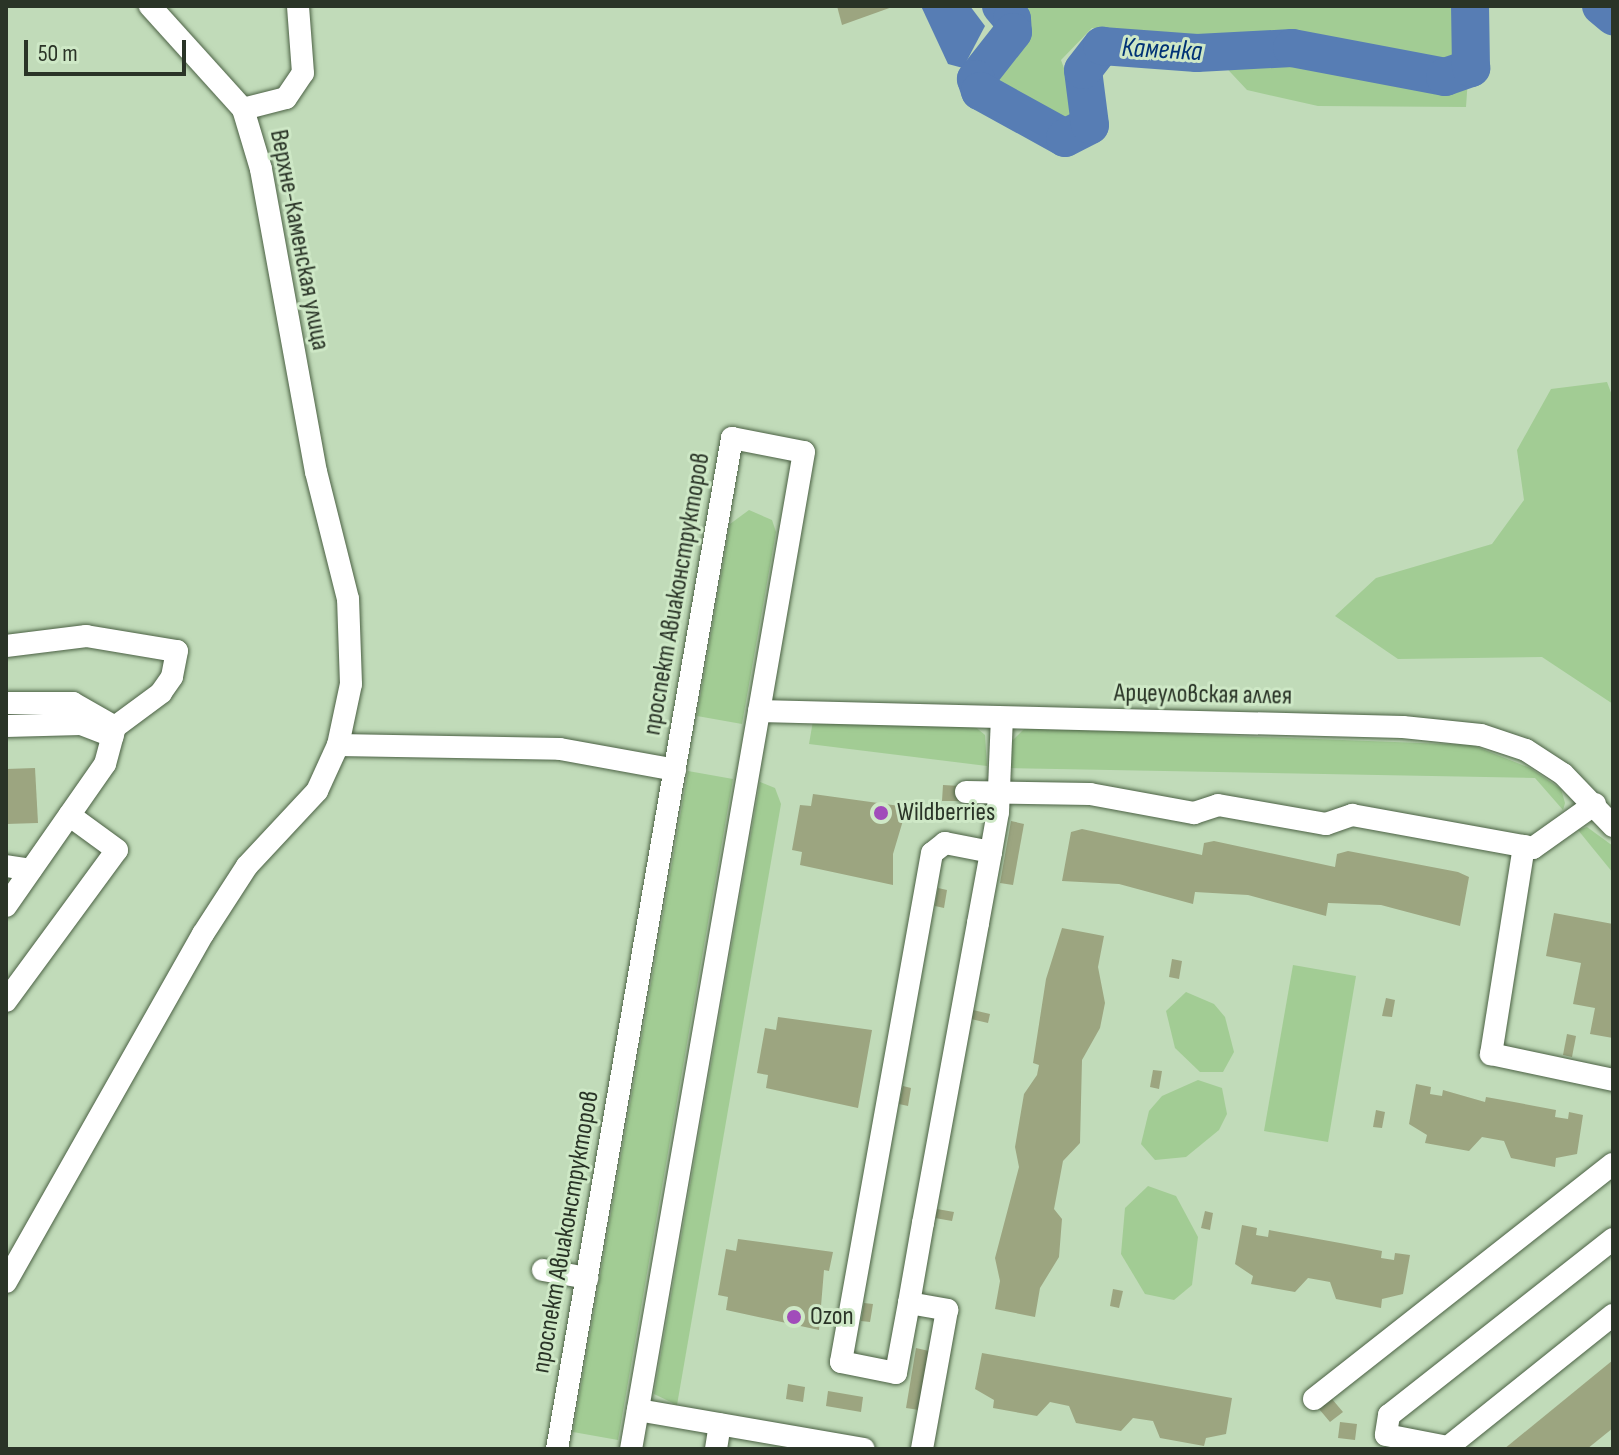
<!DOCTYPE html>
<html>
<head>
<meta charset="utf-8">
<style>
  body { margin:0 }
  #map { position:relative; width:1619px; height:1455px; overflow:hidden; background:#c1dbb9; font-family:"Sofia Sans Condensed",sans-serif }
  div>[style] { position:absolute }
  .green>* { inset:0; background:#a2cc94 }
  .water>* { inset:0; background:#577db4 }
  .river>* { height:38px; margin:-19px; padding:0 19px; transform-origin:19px; border-radius:19px; background:#577db4 }
  .building>* { inset:0; background:#9ca580 }
  .roads { filter:drop-shadow(0 0 2px #4b6144) drop-shadow(0 0 2px #4b6144) }
  .minor>* { height:22px; margin:-11px; padding:0 11px; transform-origin:11px; border-radius:11px; background:#fff }
  .dots>* { width:22px; height:22px; translate:-50% -50%; box-sizing:border-box; border:4px solid #cee8c6; border-radius:50% }
  span { translate:-50% -50%; white-space:nowrap; text-align:center; line-height:1.15; -webkit-text-stroke:6px #cee8c6; paint-order:stroke }
  .street-label { font-size:26px; color:#2a3427 }
  .poi-label { font-size:26px; color:#2a3427 }
  .left { translate:0 -50%; text-align:left }
  .water-label { font-size:28px; color:#003275; font-style:italic }
  .frame { position:absolute; inset:0; border:8px solid #2a3427; pointer-events:none }
  .scale { position:absolute; left:24px; top:40px; width:162px; height:36px; box-sizing:border-box; border:4px solid #2a3427; border-top:0; padding-left:10px; font-size:24px; line-height:28px; white-space:nowrap; color:#2a3427; -webkit-text-stroke:6px #cee8c6; paint-order:stroke }
</style>
</head>
<body>
<div id="map">
  <div class="green">
    <div style="clip-path:polygon(1021px 6px,1482px 6px,1472px 21px,1466px 107px,1318px 106px,1247px 90px,1203px 43px,1092px 28px,1061px 60px,1084px 123px,1042px 117px,995px 80px,1025px 13px)"></div>
    <div style="clip-path:polygon(1607px 382px,1613px 398px,1613px 704px,1542px 657px,1398px 659px,1335px 616px,1376px 578px,1492px 544px,1524px 500px,1517px 450px,1551px 389px)"></div>
    <div style="clip-path:polygon(749px 510px,772px 520px,776px 532px,742px 724px,697px 716px,730px 524px)"></div>
    <div style="clip-path:polygon(813px 721px,973px 725px,985px 735px,987px 766px,809px 744px)"></div>
    <div style="clip-path:polygon(1025px 728px,1472px 745px,1530px 768px,1561px 789px,1565px 803px,1563px 810px,1535px 778px,1009px 768px,1010px 743px)"></div>
    <div style="clip-path:polygon(688px 771px,733px 779px,618px 1440px,573px 1432px)"></div>
    <div style="clip-path:polygon(760px 782px,775px 788px,781px 804px,677px 1405px,654px 1394px)"></div>
    <div style="clip-path:polygon(1587px 827px,1613px 846px,1613px 873px,1578px 830px)"></div>
    <div style="clip-path:polygon(1293px 965px,1356px 976px,1328px 1142px,1264px 1131px)"></div>
    <div style="clip-path:polygon(1186px 992px,1214px 1004px,1225px 1017px,1234px 1052px,1223px 1072px,1200px 1072px,1175px 1048px,1166px 1011px)"></div>
    <div style="clip-path:polygon(1198px 1080px,1222px 1088px,1227px 1114px,1219px 1130px,1186px 1157px,1155px 1160px,1141px 1144px,1149px 1111px,1162px 1096px)"></div>
    <div style="clip-path:polygon(1148px 1186px,1176px 1196px,1198px 1237px,1192px 1285px,1174px 1300px,1145px 1294px,1121px 1254px,1125px 1208px)"></div>
  </div>
  <div class="water">
    <div style="clip-path:polygon(921px 6px,970px 6px,985px 26px,963px 68px,948px 64px)"></div>
  </div>
  <div class="river">
    <div style="left:1001px;top:6px;width:17px;rotate:50deg"></div>
    <div style="left:1012px;top:19px;width:13px;rotate:86deg"></div>
    <div style="left:1013px;top:32px;width:60px;rotate:128.2deg"></div>
    <div style="left:976px;top:79px;width:13px;rotate:72deg"></div>
    <div style="left:980px;top:91px;width:97px;rotate:28.9deg"></div>
    <div style="left:1065px;top:138px;width:28px;rotate:-27deg"></div>
    <div style="left:1090px;top:125px;width:55px;rotate:-97.3deg"></div>
    <div style="left:1083px;top:70px;width:31px;rotate:-52deg"></div>
    <div style="left:1102px;top:46px;width:95px;rotate:4.2deg"></div>
    <div style="left:1197px;top:53px;width:95px;rotate:-3deg"></div>
    <div style="left:1292px;top:48px;width:156px;rotate:10.7deg"></div>
    <div style="left:1445px;top:77px;width:28px;rotate:-19deg"></div>
    <div style="left:1471px;top:68px;width:62px;rotate:-90.9deg"></div>
    <div style="left:1601px;top:6px;width:16px;rotate:40deg"></div>
  </div>
  <div class="building">
    <div style="clip-path:polygon(837px 6px,895px 6px,842px 25px)"></div>
    <div style="clip-path:polygon(35px 768px,38px 823px,6px 824px,6px 769px)"></div>
    <div style="clip-path:polygon(943px 785px,960px 786px,960px 801px,942px 801px)"></div>
    <div style="clip-path:polygon(813px 794px,907px 807px,893px 854px,893px 885px,800px 865px,802px 852px,792px 850px,800px 805px,811px 806px)"></div>
    <div style="clip-path:polygon(1011px 821px,1024px 824px,1013px 885px,1000px 883px)"></div>
    <div style="clip-path:polygon(1082px 829px,1202px 855px,1204px 843px,1214px 841px,1335px 867px,1337px 854px,1348px 851px,1458px 872px,1469px 877px,1460px 926px,1381px 905px,1328px 903px,1326px 916px,1248px 895px,1195px 892px,1193px 904px,1119px 884px,1062px 881px,1071px 832px)"></div>
    <div style="clip-path:polygon(938px 888px,947px 890px,944px 908px,935px 906px)"></div>
    <div style="clip-path:polygon(1554px 913px,1613px 924px,1613px 1038px,1590px 1034px,1595px 1008px,1573px 1004px,1581px 963px,1546px 956px)"></div>
    <div style="clip-path:polygon(1062px 928px,1104px 936px,1098px 967px,1105px 1003px,1100px 1028px,1082px 1060px,1080px 1143px,1063px 1161px,1054px 1209px,1062px 1219px,1059px 1257px,1040px 1288px,1035px 1317px,995px 1309px,1000px 1281px,995px 1258px,1019px 1167px,1015px 1147px,1024px 1094px,1037px 1075px,1039px 1065px,1033px 1063px,1046px 979px)"></div>
    <div style="clip-path:polygon(1172px 959px,1182px 961px,1179px 979px,1169px 977px)"></div>
    <div style="clip-path:polygon(1386px 998px,1395px 1000px,1392px 1017px,1382px 1016px)"></div>
    <div style="clip-path:polygon(973px 1010px,990px 1014px,988px 1023px,971px 1019px)"></div>
    <div style="clip-path:polygon(778px 1017px,872px 1030px,858px 1108px,766px 1088px,768px 1075px,757px 1073px,765px 1028px,776px 1030px)"></div>
    <div style="clip-path:polygon(1567px 1034px,1576px 1036px,1572px 1057px,1563px 1055px)"></div>
    <div style="clip-path:polygon(1153px 1070px,1162px 1071px,1159px 1089px,1150px 1087px)"></div>
    <div style="clip-path:polygon(1416px 1084px,1431px 1087px,1430px 1094px,1442px 1096px,1443px 1090px,1485px 1102px,1486px 1097px,1514px 1102px,1556px 1110px,1555px 1117px,1568px 1119px,1569px 1112px,1583px 1115px,1577px 1154px,1556px 1158px,1555px 1167px,1511px 1158px,1504px 1141px,1482px 1137px,1469px 1151px,1425px 1143px,1427px 1135px,1409px 1124px)"></div>
    <div style="clip-path:polygon(903px 1086px,911px 1088px,908px 1106px,899px 1104px)"></div>
    <div style="clip-path:polygon(1376px 1110px,1385px 1112px,1382px 1128px,1373px 1127px)"></div>
    <div style="clip-path:polygon(937px 1209px,954px 1212px,952px 1221px,935px 1218px)"></div>
    <div style="clip-path:polygon(1205px 1211px,1213px 1213px,1210px 1230px,1201px 1228px)"></div>
    <div style="clip-path:polygon(1242px 1225px,1257px 1228px,1256px 1235px,1268px 1237px,1269px 1230px,1340px 1243px,1382px 1251px,1381px 1258px,1394px 1260px,1395px 1253px,1410px 1255px,1403px 1294px,1382px 1299px,1381px 1308px,1336px 1299px,1330px 1282px,1308px 1278px,1295px 1292px,1251px 1284px,1253px 1276px,1235px 1264px)"></div>
    <div style="clip-path:polygon(738px 1239px,833px 1252px,829px 1271px,824px 1270px,819px 1330px,726px 1310px,728px 1297px,718px 1295px,726px 1249px,736px 1251px)"></div>
    <div style="clip-path:polygon(1113px 1289px,1123px 1291px,1119px 1308px,1110px 1306px)"></div>
    <div style="clip-path:polygon(864px 1303px,873px 1304px,870px 1322px,861px 1321px)"></div>
    <div style="clip-path:polygon(916px 1348px,929px 1351px,919px 1410px,906px 1408px)"></div>
    <div style="clip-path:polygon(982px 1353px,1232px 1398px,1226px 1434px,1206px 1438px,1204px 1446px,1160px 1438px,1153px 1421px,1133px 1418px,1121px 1431px,1076px 1423px,1069px 1406px,1050px 1402px,1037px 1416px,993px 1408px,994px 1400px,975px 1389px)"></div>
    <div style="clip-path:polygon(1613px 1360px,1613px 1428px,1587px 1449px,1504px 1449px)"></div>
    <div style="clip-path:polygon(788px 1384px,805px 1387px,803px 1402px,786px 1399px)"></div>
    <div style="clip-path:polygon(828px 1391px,863px 1397px,861px 1412px,826px 1406px)"></div>
    <div style="clip-path:polygon(1332px 1399px,1343px 1412px,1330px 1422px,1319px 1409px)"></div>
    <div style="clip-path:polygon(1340px 1422px,1357px 1424px,1355px 1440px,1338px 1438px)"></div>
  </div>
  <div class="roads">
    <div class="minor">
      <div style="left:243px;top:109px;width:44px;rotate:-14.3deg"></div>
      <div style="left:286px;top:98px;width:30px;rotate:-56deg"></div>
      <div style="left:303px;top:73px;width:67px;rotate:-94.3deg"></div>
      <div style="left:6px;top:646px;width:81px;rotate:-7.1deg"></div>
      <div style="left:86px;top:636px;width:92px;rotate:9.4deg"></div>
      <div style="left:177px;top:651px;width:26px;rotate:101deg"></div>
      <div style="left:172px;top:677px;width:19px;rotate:125deg"></div>
      <div style="left:161px;top:693px;width:57px;rotate:143.5deg"></div>
      <div style="left:6px;top:703px;width:67px"></div>
      <div style="left:73px;top:703px;width:48px;rotate:29.7deg"></div>
      <div style="left:115px;top:727px;width:38px;rotate:105deg"></div>
      <div style="left:105px;top:764px;width:173px;rotate:124.9deg"></div>
      <div style="left:759px;top:711px;width:644px;rotate:1.42deg"></div>
      <div style="left:1403px;top:727px;width:78px;rotate:5.9deg"></div>
      <div style="left:1481px;top:735px;width:47px;rotate:18.4deg"></div>
      <div style="left:1526px;top:750px;width:44px;rotate:33deg"></div>
      <div style="left:1563px;top:774px;width:72px;rotate:46.1deg"></div>
      <div style="left:6px;top:726px;width:75px;rotate:-1.5deg"></div>
      <div style="left:81px;top:724px;width:34px;rotate:21deg"></div>
      <div style="left:338px;top:745px;width:222px;rotate:1deg"></div>
      <div style="left:560px;top:749px;width:117px;rotate:10.3deg"></div>
      <div style="left:966px;top:792px;width:124px;rotate:0.9deg"></div>
      <div style="left:1090px;top:794px;width:106px;rotate:10.4deg"></div>
      <div style="left:1194px;top:813px;width:25px;rotate:-18deg"></div>
      <div style="left:1218px;top:805px;width:110px;rotate:10deg"></div>
      <div style="left:1326px;top:824px;width:28px;rotate:-19deg"></div>
      <div style="left:1352px;top:815px;width:184px;rotate:10.3deg"></div>
      <div style="left:1533px;top:848px;width:76px;rotate:-35.4deg"></div>
      <div style="left:1524px;top:846px;width:211px;rotate:99deg"></div>
      <div style="left:1491px;top:1054px;width:125px;rotate:12deg"></div>
      <div style="left:991px;top:852px;width:47px;rotate:-168.9deg"></div>
      <div style="left:945px;top:843px;width:16px;rotate:142deg"></div>
      <div style="left:932px;top:853px;width:517px;rotate:100.14deg"></div>
      <div style="left:841px;top:1362px;width:56px;rotate:11.3deg"></div>
      <div style="left:896px;top:1373px;width:71px;rotate:-79.5deg"></div>
      <div style="left:909px;top:1303px;width:81px;rotate:-80.1deg"></div>
      <div style="left:923px;top:1223px;width:305px;rotate:-79.6deg"></div>
      <div style="left:978px;top:923px;width:72px;rotate:-79.6deg"></div>
      <div style="left:991px;top:852px;width:41px;rotate:-80.1deg"></div>
      <div style="left:998px;top:812px;width:94px;rotate:-87.6deg"></div>
      <div style="left:6px;top:866px;width:25px;rotate:9deg"></div>
      <div style="left:6px;top:1001px;width:187px;rotate:-53.7deg"></div>
      <div style="left:117px;top:850px;width:59px;rotate:-143.9deg"></div>
      <div style="left:1613px;top:1239px;width:285px;rotate:141.8deg"></div>
      <div style="left:1389px;top:1415px;width:20px;rotate:99deg"></div>
      <div style="left:1386px;top:1435px;width:63px;rotate:11deg"></div>
      <div style="left:1448px;top:1447px;width:211px;rotate:-38.7deg"></div>
      <div style="left:543px;top:1270px;width:45px;rotate:10.3deg"></div>
      <div style="left:6px;top:1282px;width:400px;rotate:-60.5deg"></div>
      <div style="left:203px;top:934px;width:81px;rotate:-57.1deg"></div>
      <div style="left:247px;top:866px;width:103px;rotate:-47deg"></div>
      <div style="left:317px;top:791px;width:51px;rotate:-65.5deg"></div>
      <div style="left:338px;top:745px;width:62px;rotate:-78deg"></div>
      <div style="left:351px;top:684px;width:85px;rotate:-92deg"></div>
      <div style="left:348px;top:599px;width:131px;rotate:-104.1deg"></div>
      <div style="left:316px;top:472px;width:308px;rotate:-100.3deg"></div>
      <div style="left:261px;top:169px;width:63px;rotate:-106.7deg"></div>
      <div style="left:243px;top:109px;width:139px;rotate:-132.1deg"></div>
      <div style="left:909px;top:1303px;width:39px;rotate:10deg"></div>
      <div style="left:947px;top:1310px;width:141px;rotate:100.2deg"></div>
      <div style="left:1314px;top:1399px;width:380px;rotate:-38.2deg"></div>
      <div style="left:638px;top:1410px;width:229px;rotate:9.8deg"></div>
      <div style="left:557px;top:1449px;width:1026px;rotate:-80.18deg"></div>
      <div style="left:732px;top:438px;width:73px;rotate:11deg"></div>
      <div style="left:804px;top:452px;width:1012px;rotate:99.84deg"></div>
      <div style="left:716px;top:1449px;width:25px;rotate:-81deg"></div>
    </div>
  </div>
  <div class="dots">
    <div style="left:881px;top:813px;background:#a14cba"></div>
    <div style="left:794px;top:1317px;background:#a14cba"></div>
  </div>
  <div class="street-label">
    <span style="left:299px;top:240px;rotate:79deg">Верхне-Каменская улица</span>
    <span style="left:677px;top:594px;rotate:-80deg">проспект Авиаконструкторов</span>
    <span style="left:1203px;top:695px;rotate:1deg">Арцеуловская аллея</span>
    <span style="left:566px;top:1232px;rotate:-80deg">проспект Авиаконструкторов</span>
  </div>
  <div class="poi-label">
    <span class="left" style="left:897px;top:813px">Wildberries</span>
    <span class="left" style="left:810px;top:1317px">Ozon</span>
  </div>
  <div class="water-label">
    <span style="left:1162px;top:50px;rotate:3deg">Каменка</span>
  </div>
  <div class="frame"></div>
  <div class="scale">50 m</div>
</div>
</body>
</html>
